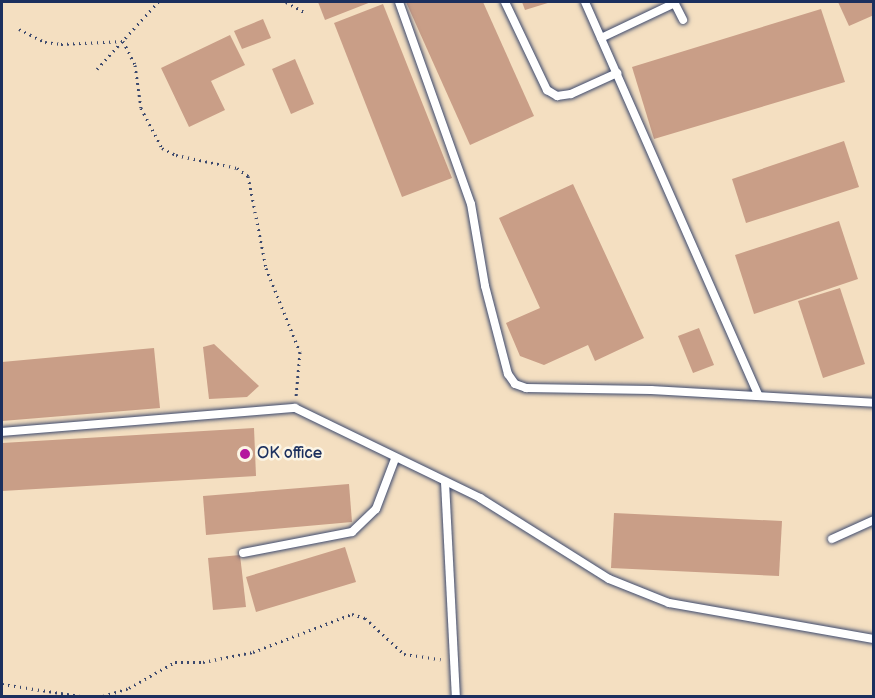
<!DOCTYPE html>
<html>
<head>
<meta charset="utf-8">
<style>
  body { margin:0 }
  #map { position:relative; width:875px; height:698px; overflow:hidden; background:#f4dfc1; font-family:"Balsamiq Sans",sans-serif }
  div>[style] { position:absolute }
  .building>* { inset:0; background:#c99e87 }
  .path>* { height:3px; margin-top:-1.5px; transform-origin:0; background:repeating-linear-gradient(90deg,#3c496d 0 1.5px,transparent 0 6px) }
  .roads { filter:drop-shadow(0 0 2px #3c496d) drop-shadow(0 0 2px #3c496d) }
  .service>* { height:8px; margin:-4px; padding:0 4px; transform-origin:4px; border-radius:4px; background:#fff }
  .dots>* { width:16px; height:16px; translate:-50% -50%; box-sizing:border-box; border:3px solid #fcf5e5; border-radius:50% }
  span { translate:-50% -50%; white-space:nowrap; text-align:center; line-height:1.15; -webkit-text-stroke:5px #fcf5e5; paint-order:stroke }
  .poi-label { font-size:16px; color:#1b2f5e }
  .left { translate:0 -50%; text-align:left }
  .frame { position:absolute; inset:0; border:3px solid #1b2f5e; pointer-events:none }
</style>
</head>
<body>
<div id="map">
  <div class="building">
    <div style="clip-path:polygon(318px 2px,371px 2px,325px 20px)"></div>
    <div style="clip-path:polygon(406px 2px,483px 2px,534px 116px,470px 145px)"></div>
    <div style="clip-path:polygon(522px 2px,551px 2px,525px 10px)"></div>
    <div style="clip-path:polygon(838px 2px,874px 2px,874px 15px,849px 26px)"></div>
    <div style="clip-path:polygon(383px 4px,452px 178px,402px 197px,334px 23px)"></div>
    <div style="clip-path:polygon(821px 9px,845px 82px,654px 139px,632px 67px)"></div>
    <div style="clip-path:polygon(263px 19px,271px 38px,242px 49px,234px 31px)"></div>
    <div style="clip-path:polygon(230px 35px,245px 65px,211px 81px,225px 110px,189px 127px,161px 68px)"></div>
    <div style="clip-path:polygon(295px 59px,314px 104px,291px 114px,272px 69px)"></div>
    <div style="clip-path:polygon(844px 141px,859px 187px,746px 223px,732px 179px)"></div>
    <div style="clip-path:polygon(573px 184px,644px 338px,595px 361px,588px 345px,544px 365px,520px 356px,506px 323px,540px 308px,499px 218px)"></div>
    <div style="clip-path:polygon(839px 221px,858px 279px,754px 314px,735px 255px)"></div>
    <div style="clip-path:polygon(840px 288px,865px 364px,823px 378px,798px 301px)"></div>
    <div style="clip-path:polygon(699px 328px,714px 365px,693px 373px,678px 336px)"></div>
    <div style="clip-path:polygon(214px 344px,259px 386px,247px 397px,209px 399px,203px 347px)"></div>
    <div style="clip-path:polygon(154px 348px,160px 408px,2px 421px,2px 362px)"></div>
    <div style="clip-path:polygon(254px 428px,256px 476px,2px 491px,2px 443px)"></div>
    <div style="clip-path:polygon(349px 484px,352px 522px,206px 535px,203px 496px)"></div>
    <div style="clip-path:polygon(614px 513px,782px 521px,779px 576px,611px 568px)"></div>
    <div style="clip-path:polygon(345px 547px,356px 582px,256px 612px,246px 577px)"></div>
    <div style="clip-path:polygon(240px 555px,246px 607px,213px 610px,208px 558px)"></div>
  </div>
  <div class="path">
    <div style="left:286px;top:2px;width:23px;rotate:29deg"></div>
    <div style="left:19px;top:29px;width:29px;rotate:27deg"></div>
    <div style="left:45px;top:42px;width:16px;rotate:7deg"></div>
    <div style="left:61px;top:44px;width:62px;rotate:-2.8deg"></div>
    <div style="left:123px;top:41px;width:27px;rotate:63deg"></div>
    <div style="left:135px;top:65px;width:43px;rotate:82.1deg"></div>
    <div style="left:141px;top:108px;width:45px;rotate:62.3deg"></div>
    <div style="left:162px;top:148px;width:16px;rotate:27deg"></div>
    <div style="left:176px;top:155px;width:62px;rotate:12deg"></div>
    <div style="left:237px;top:168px;width:14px;rotate:36deg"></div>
    <div style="left:248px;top:176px;width:94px;rotate:78.9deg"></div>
    <div style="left:266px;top:268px;width:91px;rotate:68deg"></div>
    <div style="left:300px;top:352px;width:45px;rotate:95.1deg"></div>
    <div style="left:97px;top:69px;width:91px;rotate:-47.7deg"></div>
    <div style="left:2px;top:684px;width:79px;rotate:8.7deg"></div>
    <div style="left:103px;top:696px;width:27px;rotate:-17deg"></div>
    <div style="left:129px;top:688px;width:53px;rotate:-29.5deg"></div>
    <div style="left:175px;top:662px;width:28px"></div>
    <div style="left:203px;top:662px;width:51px;rotate:-11.3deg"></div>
    <div style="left:253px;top:652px;width:106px;rotate:-21deg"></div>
    <div style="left:352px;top:614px;width:14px;rotate:17deg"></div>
    <div style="left:365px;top:618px;width:53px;rotate:42.7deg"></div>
    <div style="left:404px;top:654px;width:37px;rotate:8deg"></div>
  </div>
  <div class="roads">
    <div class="service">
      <div style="left:399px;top:2px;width:214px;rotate:70.4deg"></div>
      <div style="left:471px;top:204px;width:83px;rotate:80.3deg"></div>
      <div style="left:485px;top:286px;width:91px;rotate:75.4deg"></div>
      <div style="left:508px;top:374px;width:12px;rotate:55deg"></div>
      <div style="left:515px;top:384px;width:12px;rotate:20deg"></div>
      <div style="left:526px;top:388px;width:125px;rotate:0.9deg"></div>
      <div style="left:651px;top:390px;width:223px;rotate:3.3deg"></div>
      <div style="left:505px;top:2px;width:98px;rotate:64.5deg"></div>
      <div style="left:547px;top:90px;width:12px;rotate:31deg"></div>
      <div style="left:557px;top:96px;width:14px;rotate:-8deg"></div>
      <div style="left:571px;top:94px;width:51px;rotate:-24.5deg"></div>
      <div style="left:585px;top:2px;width:429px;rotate:66.2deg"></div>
      <div style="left:674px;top:2px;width:20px;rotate:63deg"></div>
      <div style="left:601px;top:38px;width:82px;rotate:-25.3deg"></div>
      <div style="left:2px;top:432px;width:294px;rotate:-4.7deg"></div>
      <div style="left:295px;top:408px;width:206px;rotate:25.9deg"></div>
      <div style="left:480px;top:498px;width:152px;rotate:32.1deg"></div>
      <div style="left:609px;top:579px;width:65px;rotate:21.8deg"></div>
      <div style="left:669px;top:603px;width:208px;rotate:10deg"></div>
      <div style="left:445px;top:482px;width:214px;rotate:87.1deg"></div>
      <div style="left:832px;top:539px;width:46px;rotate:-24.3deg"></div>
      <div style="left:243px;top:553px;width:111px;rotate:-10.9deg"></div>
      <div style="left:352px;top:532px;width:33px;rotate:-44deg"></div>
      <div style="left:376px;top:509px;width:53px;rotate:-69.2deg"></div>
    </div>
  </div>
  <div class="dots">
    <div style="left:245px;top:454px;background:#b5179e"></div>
  </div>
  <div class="poi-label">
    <span class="left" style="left:257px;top:454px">OK office</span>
  </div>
  <div class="frame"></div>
</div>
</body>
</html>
